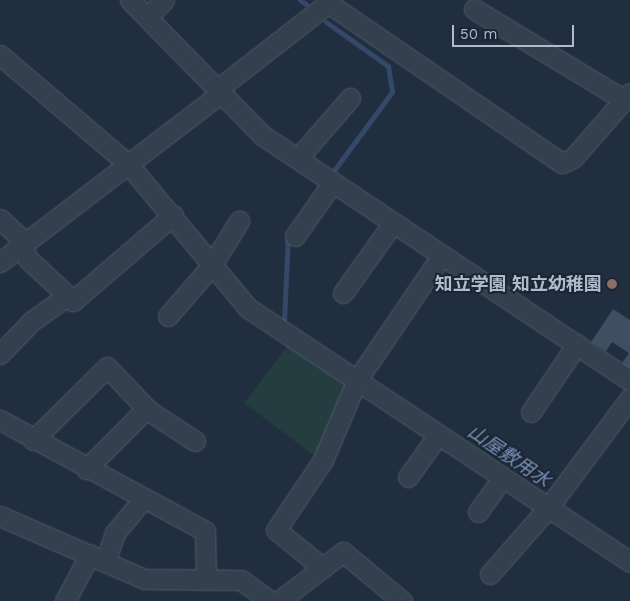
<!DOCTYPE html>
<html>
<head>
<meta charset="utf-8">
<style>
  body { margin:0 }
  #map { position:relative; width:630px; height:601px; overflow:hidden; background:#212e3f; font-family:"Work Sans","Noto Sans JP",sans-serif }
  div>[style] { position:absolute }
  .green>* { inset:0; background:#233d40 }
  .stream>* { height:5px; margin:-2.5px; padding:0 2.5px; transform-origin:2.5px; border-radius:2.5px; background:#344967 }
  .building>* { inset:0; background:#404e61 }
  .roads { filter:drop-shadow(0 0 1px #515b69) drop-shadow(0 0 1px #515b69) }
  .minor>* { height:19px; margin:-9.5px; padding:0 9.5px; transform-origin:9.5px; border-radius:9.5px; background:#35404f }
  .dots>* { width:14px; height:14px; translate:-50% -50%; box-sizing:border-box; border:2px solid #1b2533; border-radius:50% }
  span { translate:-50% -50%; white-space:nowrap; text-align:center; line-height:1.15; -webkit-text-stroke:4px #1b2533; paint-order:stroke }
  .poi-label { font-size:18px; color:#b1bbca; font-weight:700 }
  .right { translate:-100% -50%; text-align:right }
  .water-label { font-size:19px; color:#7691b4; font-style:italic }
  .scale { position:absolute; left:452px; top:25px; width:122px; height:22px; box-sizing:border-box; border:2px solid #b1bbca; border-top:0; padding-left:6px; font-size:15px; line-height:18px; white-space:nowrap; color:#b1bbca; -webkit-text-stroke:4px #1b2533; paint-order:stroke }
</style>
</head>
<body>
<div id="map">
  <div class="green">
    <div style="clip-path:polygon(291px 341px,348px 384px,316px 457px,244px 403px)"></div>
  </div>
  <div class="stream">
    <div style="left:300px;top:0;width:7px;rotate:34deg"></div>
    <div style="left:326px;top:22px;width:76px;rotate:35.4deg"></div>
    <div style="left:388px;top:66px;width:26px;rotate:81deg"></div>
    <div style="left:392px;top:92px;width:96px;rotate:126.5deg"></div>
    <div style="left:284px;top:322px;width:87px;rotate:-87.4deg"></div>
  </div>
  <div class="building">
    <div style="clip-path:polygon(613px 309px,630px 320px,630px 369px,622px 363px,629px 353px,612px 342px,606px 351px,591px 342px)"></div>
  </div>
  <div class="roads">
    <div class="minor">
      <div style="left:130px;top:0;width:189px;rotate:45.6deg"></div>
      <div style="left:262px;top:135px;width:442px;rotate:33.7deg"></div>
      <div style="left:474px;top:9px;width:175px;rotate:31.2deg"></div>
      <div style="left:147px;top:17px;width:24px;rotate:-45deg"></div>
      <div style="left:0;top:55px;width:168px;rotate:40.4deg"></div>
      <div style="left:128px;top:164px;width:187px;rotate:50.2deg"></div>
      <div style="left:248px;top:308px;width:459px;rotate:33.6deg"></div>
      <div style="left:219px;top:88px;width:138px;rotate:-37.9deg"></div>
      <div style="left:328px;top:3px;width:283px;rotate:34.4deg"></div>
      <div style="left:562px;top:163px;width:12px;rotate:-24deg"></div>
      <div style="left:573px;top:158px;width:86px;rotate:-48.8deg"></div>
      <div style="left:301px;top:160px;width:11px;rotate:-68deg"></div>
      <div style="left:305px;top:150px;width:69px;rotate:-49.1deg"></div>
      <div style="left:0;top:219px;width:25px;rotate:43deg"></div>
      <div style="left:18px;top:236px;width:25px;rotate:67deg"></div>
      <div style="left:28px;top:259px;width:62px;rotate:43deg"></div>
      <div style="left:73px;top:301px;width:132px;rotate:-40.7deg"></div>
      <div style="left:295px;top:236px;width:66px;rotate:-54.9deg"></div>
      <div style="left:0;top:262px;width:280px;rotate:-37.4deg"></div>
      <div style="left:343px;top:293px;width:86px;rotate:-54.5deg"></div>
      <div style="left:168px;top:316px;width:67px;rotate:-49.2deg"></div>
      <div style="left:212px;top:265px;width:52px;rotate:-58.5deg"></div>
      <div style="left:0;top:354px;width:46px;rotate:-45.9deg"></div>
      <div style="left:32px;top:321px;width:43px;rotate:-35.5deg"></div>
      <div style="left:531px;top:412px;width:82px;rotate:-55.9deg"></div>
      <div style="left:0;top:420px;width:233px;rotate:28.4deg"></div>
      <div style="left:205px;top:531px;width:47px;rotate:88.8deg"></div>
      <div style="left:33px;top:440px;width:104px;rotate:-44.6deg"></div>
      <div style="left:107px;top:367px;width:61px;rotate:46.3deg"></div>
      <div style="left:149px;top:411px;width:55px;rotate:33.1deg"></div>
      <div style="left:86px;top:469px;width:86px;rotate:-45deg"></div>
      <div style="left:408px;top:477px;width:52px;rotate:-54.5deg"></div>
      <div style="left:478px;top:512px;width:43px;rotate:-54.5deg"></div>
      <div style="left:0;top:516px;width:157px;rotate:23.6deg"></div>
      <div style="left:144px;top:579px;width:97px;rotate:0.6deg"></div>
      <div style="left:241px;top:580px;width:36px;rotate:36deg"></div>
      <div style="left:105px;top:562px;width:31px;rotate:-71deg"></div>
      <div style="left:115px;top:533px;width:44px;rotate:-50.5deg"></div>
      <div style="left:323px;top:568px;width:60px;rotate:-141deg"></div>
      <div style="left:276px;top:530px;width:84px;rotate:-56.1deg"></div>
      <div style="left:323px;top:460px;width:87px;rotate:-67deg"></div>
      <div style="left:357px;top:380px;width:151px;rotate:-55.8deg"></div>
      <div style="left:490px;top:574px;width:88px;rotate:-48.7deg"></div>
      <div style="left:548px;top:508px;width:137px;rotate:-53.3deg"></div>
      <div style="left:65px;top:601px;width:53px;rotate:-62deg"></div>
      <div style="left:279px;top:601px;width:81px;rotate:-37.4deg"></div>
      <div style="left:343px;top:552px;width:77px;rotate:39.7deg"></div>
    </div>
  </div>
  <div class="dots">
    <div style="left:612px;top:284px;background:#8d6e63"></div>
  </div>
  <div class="poi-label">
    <span class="right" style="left:602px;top:284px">知立学園 知立幼稚園</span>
  </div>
  <div class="water-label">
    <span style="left:509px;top:456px;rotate:34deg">山屋敷用水</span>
  </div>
  <div class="scale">50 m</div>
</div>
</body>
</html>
